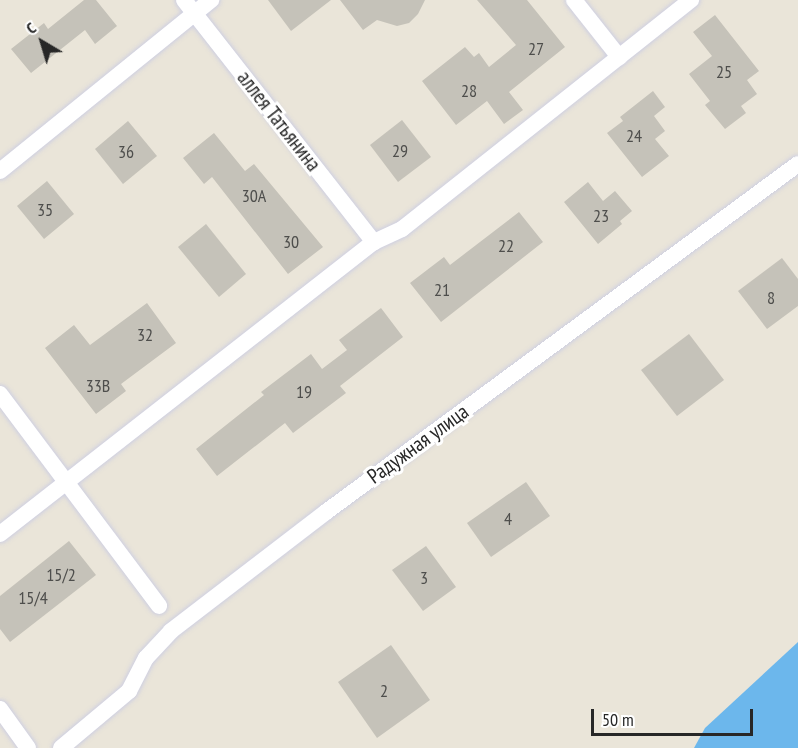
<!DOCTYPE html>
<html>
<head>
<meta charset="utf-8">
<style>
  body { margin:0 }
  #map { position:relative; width:798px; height:748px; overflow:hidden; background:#eae5d9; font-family:"PT Sans Narrow",sans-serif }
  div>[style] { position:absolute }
  .water>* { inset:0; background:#6cb7ec }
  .building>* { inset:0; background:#c5c2b9 }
  .roads { filter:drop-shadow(0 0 2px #cecfe1) drop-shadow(0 0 2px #cecfe1) }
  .minor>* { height:16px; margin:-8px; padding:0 8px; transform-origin:8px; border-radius:8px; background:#fff }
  span { translate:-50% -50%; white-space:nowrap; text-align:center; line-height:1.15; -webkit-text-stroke:6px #fff; paint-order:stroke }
  .number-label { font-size:18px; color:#4e4e4c }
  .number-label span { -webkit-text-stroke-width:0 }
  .street-label { font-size:21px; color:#272727 }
  .north { position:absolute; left:12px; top:12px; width:60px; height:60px; -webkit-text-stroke:4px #fff; paint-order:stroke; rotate:322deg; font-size:16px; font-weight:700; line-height:24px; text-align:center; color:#272727 }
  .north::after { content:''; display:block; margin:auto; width:21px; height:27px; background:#272727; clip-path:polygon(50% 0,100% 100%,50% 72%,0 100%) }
  .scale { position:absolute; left:591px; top:709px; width:162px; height:27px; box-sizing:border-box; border:3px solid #272727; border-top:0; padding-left:8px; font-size:18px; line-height:21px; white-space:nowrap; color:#272727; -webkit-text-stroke:4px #fff; paint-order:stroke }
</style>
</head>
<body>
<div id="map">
  <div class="water">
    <div style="clip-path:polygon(798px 642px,798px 748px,694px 748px,705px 728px)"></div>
  </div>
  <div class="building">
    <div style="clip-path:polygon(84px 0,96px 0,117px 26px,95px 44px,85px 30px,31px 73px,11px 49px,44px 23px,48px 29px)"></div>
    <div style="clip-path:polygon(268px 0,331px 0,291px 31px)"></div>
    <div style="clip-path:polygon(340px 0,425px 0,418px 14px,409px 23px,397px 26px,377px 20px,363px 30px)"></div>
    <div style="clip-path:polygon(477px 0,527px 0,565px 47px,509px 92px,523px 110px,504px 124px,487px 101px,456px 125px,422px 81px,465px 47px,474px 57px,479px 53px,489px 67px,516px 45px)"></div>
    <div style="clip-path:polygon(715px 15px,759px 71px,747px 80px,757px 94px,741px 106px,746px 113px,725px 129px,705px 105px,710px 101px,689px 74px,712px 56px,693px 32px)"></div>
    <div style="clip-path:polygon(653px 91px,665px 107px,654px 116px,665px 131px,655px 139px,669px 156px,642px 177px,607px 133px,623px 121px,620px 117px)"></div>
    <div style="clip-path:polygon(402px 120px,431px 157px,398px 182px,370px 145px)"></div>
    <div style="clip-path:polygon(128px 121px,157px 156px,123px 184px,95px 149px)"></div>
    <div style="clip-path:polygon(214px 133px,245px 171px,254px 164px,323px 247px,288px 274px,212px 177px,204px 184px,183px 158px)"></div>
    <div style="clip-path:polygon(47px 181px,74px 214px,44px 239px,17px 206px)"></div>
    <div style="clip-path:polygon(588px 182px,603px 201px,615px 191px,632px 211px,620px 221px,622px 224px,598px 244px,564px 202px)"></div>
    <div style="clip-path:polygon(519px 212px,543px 242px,441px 322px,410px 283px,444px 257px,450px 265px)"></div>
    <div style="clip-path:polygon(206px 224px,246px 274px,219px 297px,178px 247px)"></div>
    <div style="clip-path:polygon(782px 258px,798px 279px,798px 306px,767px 329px,738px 291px)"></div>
    <div style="clip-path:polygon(147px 303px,176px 343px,121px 384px,126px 391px,96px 414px,45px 348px,74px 325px,90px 345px)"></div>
    <div style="clip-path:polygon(381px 308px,403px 337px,340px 386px,346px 393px,293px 433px,285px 423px,217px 476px,196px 449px,264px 395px,261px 392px,311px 354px,322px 369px,347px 350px,339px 340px)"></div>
    <div style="clip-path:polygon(689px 334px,724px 380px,677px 416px,641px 370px)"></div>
    <div style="clip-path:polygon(526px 482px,550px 516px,491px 557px,467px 523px)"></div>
    <div style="clip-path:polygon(69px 541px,96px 575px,10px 642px,0 629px,0 596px)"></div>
    <div style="clip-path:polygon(426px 546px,456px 587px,423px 611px,392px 570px)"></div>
    <div style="clip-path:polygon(391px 645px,430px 700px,377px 738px,338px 682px)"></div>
  </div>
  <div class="roads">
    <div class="minor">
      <div style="left:184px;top:0;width:308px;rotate:51.9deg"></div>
      <div style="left:574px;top:0;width:73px;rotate:51.7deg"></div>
      <div style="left:0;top:171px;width:272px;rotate:-39deg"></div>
      <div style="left:0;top:394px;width:265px;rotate:53.1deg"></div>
      <div style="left:0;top:534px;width:474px;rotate:-38deg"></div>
      <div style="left:374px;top:242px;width:31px;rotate:-25deg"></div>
      <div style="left:402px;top:229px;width:369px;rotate:-38.4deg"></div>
      <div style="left:0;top:709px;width:48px;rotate:54.3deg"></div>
      <div style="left:61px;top:748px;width:89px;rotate:-40deg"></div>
      <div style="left:129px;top:691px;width:37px;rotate:-63deg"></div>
      <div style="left:146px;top:658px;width:37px;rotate:-47deg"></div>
      <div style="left:171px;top:631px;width:195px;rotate:-37.5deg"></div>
      <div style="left:326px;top:512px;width:586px;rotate:-36.4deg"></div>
    </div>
  </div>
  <div class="number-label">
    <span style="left:536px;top:49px">27</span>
    <span style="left:724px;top:72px">25</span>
    <span style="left:469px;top:91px">28</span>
    <span style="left:634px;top:136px">24</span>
    <span style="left:400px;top:151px">29</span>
    <span style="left:126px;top:152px">36</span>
    <span style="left:254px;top:196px">30А</span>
    <span style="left:45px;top:210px">35</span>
    <span style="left:601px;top:216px">23</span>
    <span style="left:291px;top:242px">30</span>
    <span style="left:506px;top:246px">22</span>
    <span style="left:442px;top:290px">21</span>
    <span style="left:771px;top:298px">8</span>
    <span style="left:145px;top:335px">32</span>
    <span style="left:98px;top:386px">33В</span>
    <span style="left:304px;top:392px">19</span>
    <span style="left:508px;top:519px">4</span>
    <span style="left:61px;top:575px">15/2</span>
    <span style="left:424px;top:578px">3</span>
    <span style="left:33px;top:598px">15/4</span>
    <span style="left:384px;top:691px">2</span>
  </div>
  <div class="street-label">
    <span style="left:279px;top:121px;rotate:52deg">аллея Татьянина</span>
    <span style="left:418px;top:444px;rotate:-36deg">Радужная улица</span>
  </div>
  <div class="north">С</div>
  <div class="scale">50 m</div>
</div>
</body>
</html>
